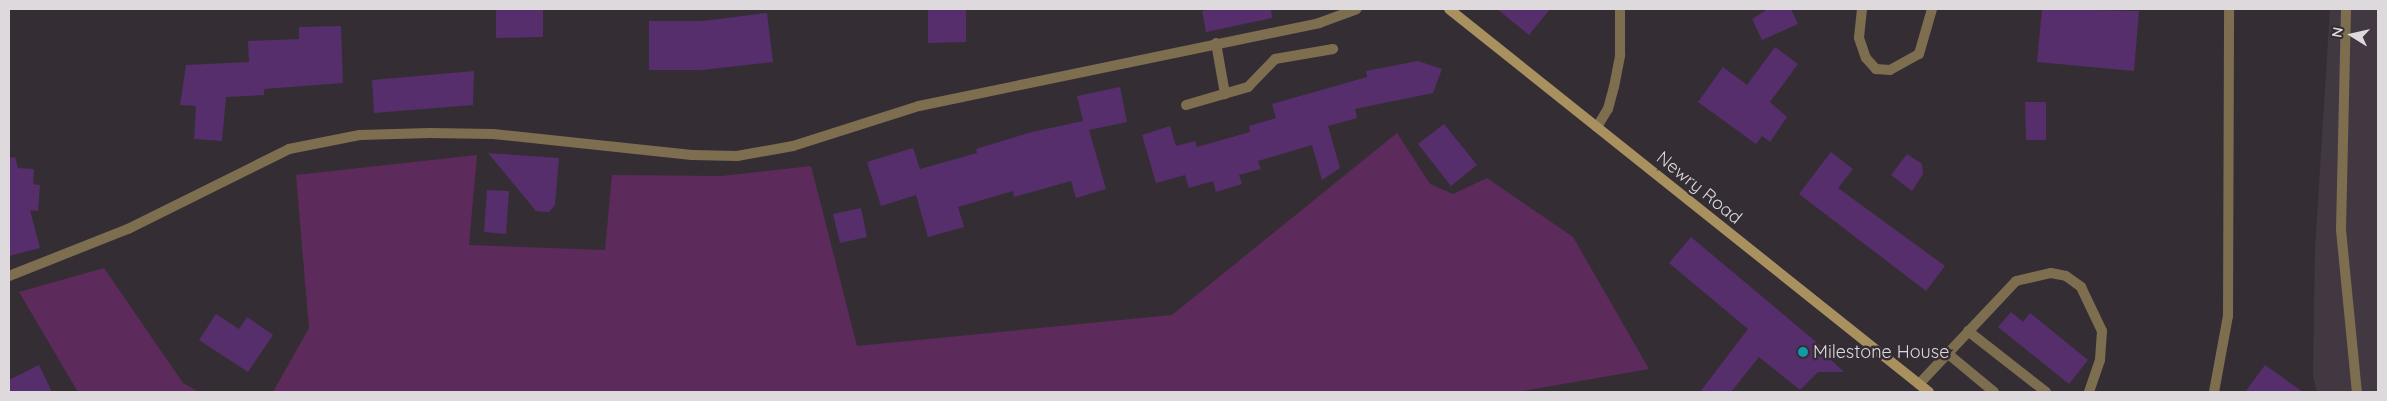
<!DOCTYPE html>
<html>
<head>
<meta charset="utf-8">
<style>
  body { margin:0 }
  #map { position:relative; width:2387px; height:401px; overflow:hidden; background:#342e34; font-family:Quicksand,sans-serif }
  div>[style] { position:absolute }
  .built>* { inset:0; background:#423842 }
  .green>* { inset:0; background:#5d2a5c }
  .building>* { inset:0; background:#552e6b }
  .service>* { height:10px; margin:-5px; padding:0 5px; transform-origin:5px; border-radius:5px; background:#7d6e50 }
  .minor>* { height:10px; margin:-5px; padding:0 5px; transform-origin:5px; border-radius:5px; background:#7d6e50 }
  .tertiary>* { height:10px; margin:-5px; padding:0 5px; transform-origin:5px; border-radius:5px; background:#7d6e50 }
  .secondary>* { height:10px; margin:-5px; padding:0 5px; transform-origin:5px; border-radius:5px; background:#a9905f }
  .dots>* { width:14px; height:14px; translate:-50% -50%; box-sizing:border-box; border:2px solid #342e34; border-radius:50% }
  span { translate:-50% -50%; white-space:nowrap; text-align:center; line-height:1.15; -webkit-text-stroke:5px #342e34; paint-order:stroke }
  .street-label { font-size:18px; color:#ddd9dd }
  .poi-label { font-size:18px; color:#ddd9dd }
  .left { translate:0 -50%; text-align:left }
  .frame { position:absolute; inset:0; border:10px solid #ddd9dd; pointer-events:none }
  .north { position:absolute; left:2327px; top:10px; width:50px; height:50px; -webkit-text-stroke:4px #342e34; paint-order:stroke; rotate:280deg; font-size:14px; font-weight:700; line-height:20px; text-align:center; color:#ddd9dd }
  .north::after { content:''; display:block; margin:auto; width:18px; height:22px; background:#ddd9dd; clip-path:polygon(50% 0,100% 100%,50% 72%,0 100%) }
</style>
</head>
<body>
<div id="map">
  <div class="built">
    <div style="clip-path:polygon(2330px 9px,2378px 9px,2378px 392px,2317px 392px,2313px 377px,2315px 249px)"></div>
  </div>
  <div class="green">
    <div style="clip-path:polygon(1397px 133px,1430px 184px,1453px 194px,1487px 178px,1573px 237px,1649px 369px,1517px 392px,273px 392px,309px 328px,296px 175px,477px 155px,469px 245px,605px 250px,612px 175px,722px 176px,811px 166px,857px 346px,1172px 315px)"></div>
    <div style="clip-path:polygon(104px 268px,183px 383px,199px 392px,78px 392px,19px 292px)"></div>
  </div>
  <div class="building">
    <div style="clip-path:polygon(496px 9px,543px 9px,543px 37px,496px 38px)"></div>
    <div style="clip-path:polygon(928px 9px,966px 9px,966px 42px,928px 43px)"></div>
    <div style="clip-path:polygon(1213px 9px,1271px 9px,1272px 18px,1206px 32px,1202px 11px)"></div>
    <div style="clip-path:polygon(1497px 9px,1550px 9px,1529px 35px)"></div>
    <div style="clip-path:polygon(1768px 9px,1791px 9px,1798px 24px,1762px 40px,1752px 19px)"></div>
    <div style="clip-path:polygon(2042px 9px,2139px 11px,2134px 71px,2037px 62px)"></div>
    <div style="clip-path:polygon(767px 13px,773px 62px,702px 70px,649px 70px,649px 21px,702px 21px)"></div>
    <div style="clip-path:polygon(341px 26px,343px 83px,264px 89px,264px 95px,226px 97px,222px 141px,194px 139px,196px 106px,180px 105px,186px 65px,249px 62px,248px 41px,299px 39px,299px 27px)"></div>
    <div style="clip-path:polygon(1775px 47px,1798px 64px,1770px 102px,1787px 117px,1770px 142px,1762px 136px,1756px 144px,1698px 102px,1723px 67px,1747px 85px)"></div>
    <div style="clip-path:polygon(1418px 61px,1442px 69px,1433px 93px,1355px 109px,1357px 118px,1328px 126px,1340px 168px,1322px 180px,1312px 145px,1258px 161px,1261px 169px,1239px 175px,1242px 184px,1216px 192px,1213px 181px,1189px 188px,1185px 175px,1156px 183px,1142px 135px,1170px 126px,1176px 146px,1195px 141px,1197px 147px,1250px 132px,1249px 126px,1276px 118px,1272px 104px,1367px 77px,1366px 71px)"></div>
    <div style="clip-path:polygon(474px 71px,473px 105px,374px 113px,372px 80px)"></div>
    <div style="clip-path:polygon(1120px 87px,1127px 122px,1089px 130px,1106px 189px,1076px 198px,1071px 181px,1014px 197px,1013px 191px,958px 207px,964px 227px,928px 237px,916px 195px,881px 206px,867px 162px,913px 148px,920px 169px,977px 153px,976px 149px,1032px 132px,1083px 121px,1077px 96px)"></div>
    <div style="clip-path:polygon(2025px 102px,2046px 102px,2046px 140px,2026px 140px)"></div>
    <div style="clip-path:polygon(1444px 124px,1477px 165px,1451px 186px,1418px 144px)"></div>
    <div style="clip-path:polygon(1831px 152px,1853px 169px,1838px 188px,1945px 266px,1926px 291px,1799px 194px)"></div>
    <div style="clip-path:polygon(488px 153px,559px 158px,555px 205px,549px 212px,536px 211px)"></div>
    <div style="clip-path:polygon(1907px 154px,1922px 164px,1923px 174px,1912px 191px,1891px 175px)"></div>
    <div style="clip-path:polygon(15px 157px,18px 168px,34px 169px,33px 184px,40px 185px,38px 211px,30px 210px,40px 248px,9px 256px,9px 158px)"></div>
    <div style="clip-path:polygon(487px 190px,509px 191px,506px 234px,484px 232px)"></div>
    <div style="clip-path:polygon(861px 208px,867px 237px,840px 243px,833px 214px)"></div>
    <div style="clip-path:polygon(1691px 237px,1833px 356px,1830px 359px,1844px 372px,1818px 372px,1800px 390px,1759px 357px,1731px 392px,1700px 392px,1748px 329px,1669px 263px)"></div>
    <div style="clip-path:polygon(2011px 312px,2023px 322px,2030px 313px,2088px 360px,2069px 384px,1998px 327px)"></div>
    <div style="clip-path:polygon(216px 314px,239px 329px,247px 317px,273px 335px,248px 372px,199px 340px)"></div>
    <div style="clip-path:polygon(39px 365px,52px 392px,9px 392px,9px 380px)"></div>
    <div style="clip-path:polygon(2265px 365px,2303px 392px,2245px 392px)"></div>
  </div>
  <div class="service">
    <div style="left:1862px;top:9px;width:29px;rotate:96deg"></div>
    <div style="left:1859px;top:38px;width:21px;rotate:71deg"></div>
    <div style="left:1866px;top:58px;width:15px;rotate:48deg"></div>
    <div style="left:1876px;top:69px;width:14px;rotate:4deg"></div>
    <div style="left:1890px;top:70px;width:33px;rotate:-29deg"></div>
    <div style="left:1919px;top:54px;width:47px;rotate:-73.9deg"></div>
    <div style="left:2346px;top:9px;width:221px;rotate:91.3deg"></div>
    <div style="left:2341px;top:230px;width:163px;rotate:84.4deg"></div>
    <div style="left:1968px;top:331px;width:99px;rotate:38deg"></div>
    <div style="left:1947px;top:353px;width:61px;rotate:39.7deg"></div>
    <div style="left:1919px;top:384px;width:141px;rotate:-46.7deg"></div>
    <div style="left:2016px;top:281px;width:36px;rotate:-13deg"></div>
    <div style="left:2051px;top:273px;width:15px;rotate:11deg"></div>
    <div style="left:2066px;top:276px;width:19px;rotate:36deg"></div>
    <div style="left:2081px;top:287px;width:49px;rotate:64.5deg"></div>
    <div style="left:2102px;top:331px;width:29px;rotate:94deg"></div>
    <div style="left:2100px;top:360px;width:34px;rotate:109deg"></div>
    <div style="left:2214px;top:392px;width:77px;rotate:-79.6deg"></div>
    <div style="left:2228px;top:316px;width:307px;rotate:-89.8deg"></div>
  </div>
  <div class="minor">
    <div style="left:1216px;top:43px;width:52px;rotate:80deg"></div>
    <div style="left:1186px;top:105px;width:65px;rotate:-16.2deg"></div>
    <div style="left:1248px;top:87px;width:39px;rotate:-46deg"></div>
    <div style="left:1275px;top:59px;width:59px;rotate:-9.8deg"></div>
    <div style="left:9px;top:276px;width:128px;rotate:-21.6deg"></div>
    <div style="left:128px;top:229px;width:180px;rotate:-26.4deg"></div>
    <div style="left:289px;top:149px;width:72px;rotate:-11.2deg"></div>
    <div style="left:360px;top:135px;width:70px;rotate:-1.6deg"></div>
    <div style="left:430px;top:133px;width:63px;rotate:0.9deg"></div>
    <div style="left:493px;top:134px;width:200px;rotate:6deg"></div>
    <div style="left:692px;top:155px;width:45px;rotate:1.3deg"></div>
    <div style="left:737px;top:156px;width:57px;rotate:-10.1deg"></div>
    <div style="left:793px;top:146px;width:132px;rotate:-17.6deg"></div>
    <div style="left:919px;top:106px;width:409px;rotate:-11.7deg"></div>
    <div style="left:1319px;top:23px;width:40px;rotate:-20.2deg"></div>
  </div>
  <div class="tertiary">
    <div style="left:1597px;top:127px;width:21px;rotate:-59deg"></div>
    <div style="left:1608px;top:109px;width:23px;rotate:-75deg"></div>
    <div style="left:1614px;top:87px;width:33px;rotate:-79deg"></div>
    <div style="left:1620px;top:55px;width:46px;rotate:-90deg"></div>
  </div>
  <div class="secondary">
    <div style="left:1449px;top:9px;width:614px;rotate:38.59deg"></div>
  </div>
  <div class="dots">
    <div style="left:1803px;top:352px;background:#0f9aa8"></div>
  </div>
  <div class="street-label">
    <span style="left:1699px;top:188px;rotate:39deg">Newry Road</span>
  </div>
  <div class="poi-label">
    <span class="left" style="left:1813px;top:352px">Milestone House</span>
  </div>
  <div class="frame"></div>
  <div class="north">N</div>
</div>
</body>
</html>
